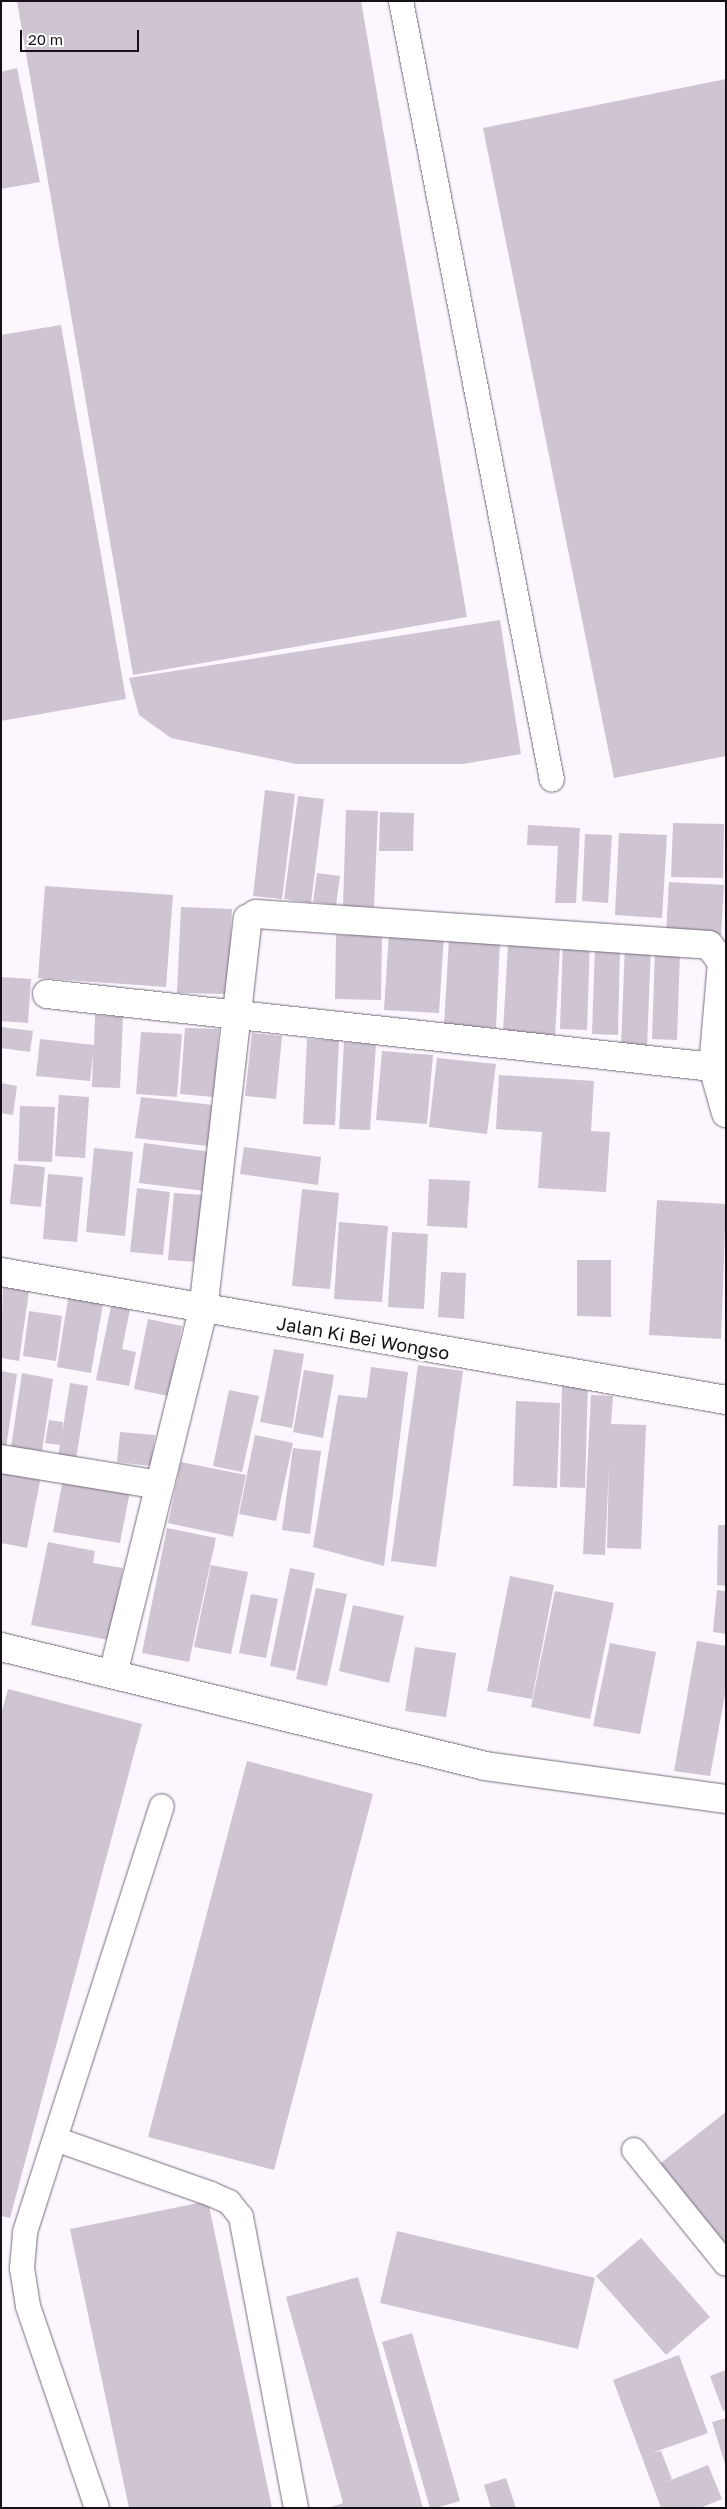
<!DOCTYPE html>
<html>
<head>
<meta charset="utf-8">
<style>
  body { margin:0 }
  #map { position:relative; width:727px; height:2509px; overflow:hidden; background:#fcf6fe; font-family:"Golos Text",sans-serif }
  div>[style] { position:absolute }
  .building>* { inset:0; background:#cec4d2 }
  .roads { filter:drop-shadow(0 0 1px #766c79) drop-shadow(0 0 1px #766c79) }
  .service>* { height:24px; margin:-12px; padding:0 12px; transform-origin:12px; border-radius:12px; background:#fff }
  .minor>* { height:28px; margin:-14px; padding:0 14px; transform-origin:14px; border-radius:14px; background:#fff }
  span { translate:-50% -50%; white-space:nowrap; text-align:center; line-height:1.15; -webkit-text-stroke:5px #fff; paint-order:stroke }
  .street-label { font-size:18px; color:#151116 }
  .frame { position:absolute; inset:0; border:2px solid #151116; pointer-events:none }
  .scale { position:absolute; left:20px; top:30px; width:119px; height:22px; box-sizing:border-box; border:2px solid #151116; border-top:0; padding-left:6px; font-size:15px; line-height:18px; white-space:nowrap; color:#151116; -webkit-text-stroke:4px #fff; paint-order:stroke }
</style>
</head>
<body>
<div id="map">
  <div class="building">
    <div style="clip-path:polygon(17px 1px,361px 1px,467px 617px,133px 675px)"></div>
    <div style="clip-path:polygon(17px 68px,40px 182px,1px 189px,1px 72px)"></div>
    <div style="clip-path:polygon(726px 79px,726px 756px,614px 778px,483px 128px)"></div>
    <div style="clip-path:polygon(61px 325px,126px 699px,1px 721px,1px 335px)"></div>
    <div style="clip-path:polygon(500px 620px,521px 754px,463px 764px,296px 764px,171px 738px,139px 715px,129px 678px)"></div>
    <div style="clip-path:polygon(265px 790px,295px 794px,282px 899px,253px 896px)"></div>
    <div style="clip-path:polygon(298px 796px,324px 799px,311px 903px,284px 899px)"></div>
    <div style="clip-path:polygon(346px 810px,378px 811px,374px 907px,343px 906px)"></div>
    <div style="clip-path:polygon(380px 812px,414px 813px,413px 851px,379px 851px)"></div>
    <div style="clip-path:polygon(673px 823px,724px 824px,723px 878px,671px 877px)"></div>
    <div style="clip-path:polygon(528px 825px,580px 828px,576px 903px,555px 903px,558px 846px,527px 845px)"></div>
    <div style="clip-path:polygon(619px 833px,667px 835px,662px 918px,615px 915px)"></div>
    <div style="clip-path:polygon(585px 834px,612px 835px,608px 903px,582px 901px)"></div>
    <div style="clip-path:polygon(317px 873px,340px 876px,336px 905px,313px 902px)"></div>
    <div style="clip-path:polygon(669px 882px,724px 885px,721px 935px,666px 932px)"></div>
    <div style="clip-path:polygon(45px 886px,173px 895px,166px 987px,38px 978px)"></div>
    <div style="clip-path:polygon(181px 907px,232px 909px,228px 994px,177px 993px)"></div>
    <div style="clip-path:polygon(389px 932px,444px 935px,439px 1013px,384px 1010px)"></div>
    <div style="clip-path:polygon(336px 935px,382px 935px,381px 1000px,335px 999px)"></div>
    <div style="clip-path:polygon(449px 939px,500px 941px,496px 1028px,444px 1025px)"></div>
    <div style="clip-path:polygon(563px 940px,590px 941px,587px 1030px,560px 1029px)"></div>
    <div style="clip-path:polygon(508px 944px,560px 947px,555px 1037px,503px 1033px)"></div>
    <div style="clip-path:polygon(625px 944px,651px 945px,647px 1048px,621px 1047px)"></div>
    <div style="clip-path:polygon(595px 946px,620px 948px,618px 1035px,592px 1034px)"></div>
    <div style="clip-path:polygon(655px 951px,680px 952px,677px 1040px,652px 1039px)"></div>
    <div style="clip-path:polygon(1px 977px,31px 979px,28px 1023px,1px 1021px)"></div>
    <div style="clip-path:polygon(95px 1015px,123px 1016px,120px 1088px,92px 1087px,93px 1054px,90px 1081px,36px 1076px,40px 1039px,94px 1045px)"></div>
    <div style="clip-path:polygon(1px 1027px,33px 1031px,30px 1052px,1px 1048px)"></div>
    <div style="clip-path:polygon(185px 1028px,219px 1029px,214px 1097px,180px 1094px)"></div>
    <div style="clip-path:polygon(141px 1032px,182px 1034px,177px 1097px,136px 1094px)"></div>
    <div style="clip-path:polygon(252px 1033px,282px 1036px,276px 1099px,245px 1096px)"></div>
    <div style="clip-path:polygon(307px 1039px,339px 1040px,335px 1125px,303px 1124px)"></div>
    <div style="clip-path:polygon(344px 1042px,376px 1044px,370px 1130px,339px 1129px)"></div>
    <div style="clip-path:polygon(382px 1051px,433px 1055px,427px 1124px,376px 1120px)"></div>
    <div style="clip-path:polygon(437px 1058px,496px 1064px,487px 1134px,429px 1127px)"></div>
    <div style="clip-path:polygon(499px 1075px,594px 1081px,591px 1131px,610px 1132px,606px 1192px,538px 1188px,542px 1132px,496px 1129px)"></div>
    <div style="clip-path:polygon(1px 1083px,17px 1086px,13px 1115px,1px 1113px)"></div>
    <div style="clip-path:polygon(59px 1095px,89px 1097px,85px 1158px,55px 1156px)"></div>
    <div style="clip-path:polygon(141px 1097px,213px 1105px,208px 1146px,135px 1138px)"></div>
    <div style="clip-path:polygon(20px 1106px,55px 1107px,52px 1162px,18px 1161px)"></div>
    <div style="clip-path:polygon(144px 1143px,219px 1153px,214px 1192px,139px 1183px)"></div>
    <div style="clip-path:polygon(244px 1147px,321px 1157px,318px 1185px,240px 1174px)"></div>
    <div style="clip-path:polygon(94px 1148px,133px 1152px,125px 1236px,86px 1232px)"></div>
    <div style="clip-path:polygon(14px 1164px,45px 1167px,41px 1207px,10px 1204px)"></div>
    <div style="clip-path:polygon(48px 1174px,83px 1177px,77px 1242px,43px 1239px)"></div>
    <div style="clip-path:polygon(429px 1179px,470px 1181px,467px 1228px,427px 1226px)"></div>
    <div style="clip-path:polygon(137px 1188px,170px 1192px,163px 1255px,130px 1252px)"></div>
    <div style="clip-path:polygon(302px 1189px,339px 1193px,330px 1289px,292px 1286px)"></div>
    <div style="clip-path:polygon(174px 1193px,204px 1195px,198px 1262px,168px 1260px)"></div>
    <div style="clip-path:polygon(657px 1200px,726px 1204px,721px 1339px,649px 1335px)"></div>
    <div style="clip-path:polygon(339px 1222px,388px 1226px,382px 1302px,334px 1299px)"></div>
    <div style="clip-path:polygon(392px 1232px,428px 1234px,424px 1309px,388px 1307px)"></div>
    <div style="clip-path:polygon(577px 1260px,611px 1260px,611px 1317px,577px 1316px)"></div>
    <div style="clip-path:polygon(441px 1272px,466px 1273px,464px 1319px,438px 1317px)"></div>
    <div style="clip-path:polygon(3px 1281px,30px 1284px,19px 1361px,1px 1358px)"></div>
    <div style="clip-path:polygon(69px 1293px,104px 1298px,91px 1373px,57px 1367px)"></div>
    <div style="clip-path:polygon(112px 1301px,131px 1305px,122px 1349px,136px 1352px,129px 1386px,96px 1380px)"></div>
    <div style="clip-path:polygon(29px 1311px,62px 1316px,56px 1361px,23px 1356px)"></div>
    <div style="clip-path:polygon(148px 1319px,182px 1326px,168px 1396px,134px 1389px)"></div>
    <div style="clip-path:polygon(274px 1349px,304px 1354px,292px 1428px,260px 1422px)"></div>
    <div style="clip-path:polygon(418px 1365px,463px 1371px,436px 1567px,391px 1561px)"></div>
    <div style="clip-path:polygon(371px 1367px,408px 1372px,384px 1566px,313px 1547px,338px 1395px,367px 1398px)"></div>
    <div style="clip-path:polygon(304px 1370px,334px 1375px,323px 1438px,293px 1432px)"></div>
    <div style="clip-path:polygon(1px 1371px,17px 1374px,6px 1448px,1px 1447px)"></div>
    <div style="clip-path:polygon(22px 1373px,53px 1379px,42px 1451px,11px 1447px)"></div>
    <div style="clip-path:polygon(562px 1381px,588px 1382px,585px 1488px,560px 1487px)"></div>
    <div style="clip-path:polygon(70px 1383px,88px 1386px,76px 1459px,58px 1456px,60px 1445px,45px 1443px,49px 1420px,63px 1422px,62px 1434px)"></div>
    <div style="clip-path:polygon(229px 1390px,259px 1396px,242px 1472px,213px 1466px)"></div>
    <div style="clip-path:polygon(591px 1395px,613px 1396px,611px 1424px,646px 1425px,641px 1549px,607px 1548px,609px 1464px,605px 1555px,583px 1554px)"></div>
    <div style="clip-path:polygon(516px 1401px,560px 1403px,557px 1488px,513px 1486px)"></div>
    <div style="clip-path:polygon(120px 1432px,155px 1435px,151px 1466px,117px 1462px)"></div>
    <div style="clip-path:polygon(255px 1435px,293px 1443px,276px 1521px,239px 1514px)"></div>
    <div style="clip-path:polygon(293px 1448px,321px 1451px,310px 1534px,282px 1530px)"></div>
    <div style="clip-path:polygon(181px 1462px,246px 1475px,233px 1537px,168px 1523px)"></div>
    <div style="clip-path:polygon(1px 1468px,41px 1476px,27px 1548px,1px 1543px)"></div>
    <div style="clip-path:polygon(63px 1479px,130px 1491px,120px 1543px,53px 1532px)"></div>
    <div style="clip-path:polygon(718px 1525px,726px 1525px,726px 1586px,717px 1585px)"></div>
    <div style="clip-path:polygon(167px 1528px,216px 1538px,189px 1662px,142px 1653px)"></div>
    <div style="clip-path:polygon(48px 1542px,95px 1551px,93px 1563px,123px 1568px,109px 1640px,31px 1625px)"></div>
    <div style="clip-path:polygon(211px 1565px,248px 1572px,231px 1654px,194px 1647px)"></div>
    <div style="clip-path:polygon(290px 1568px,315px 1573px,295px 1671px,270px 1666px)"></div>
    <div style="clip-path:polygon(510px 1576px,554px 1585px,532px 1699px,487px 1691px)"></div>
    <div style="clip-path:polygon(316px 1588px,347px 1594px,327px 1686px,296px 1679px)"></div>
    <div style="clip-path:polygon(717px 1590px,726px 1591px,726px 1634px,713px 1632px)"></div>
    <div style="clip-path:polygon(555px 1591px,614px 1603px,590px 1719px,531px 1707px)"></div>
    <div style="clip-path:polygon(251px 1594px,278px 1599px,266px 1658px,239px 1653px)"></div>
    <div style="clip-path:polygon(353px 1605px,404px 1616px,389px 1683px,339px 1671px)"></div>
    <div style="clip-path:polygon(697px 1641px,726px 1646px,726px 1689px,710px 1776px,674px 1771px)"></div>
    <div style="clip-path:polygon(610px 1643px,656px 1652px,640px 1734px,593px 1726px)"></div>
    <div style="clip-path:polygon(415px 1647px,456px 1653px,446px 1717px,405px 1711px)"></div>
    <div style="clip-path:polygon(8px 1689px,142px 1724px,10px 2218px,1px 2216px,1px 1715px)"></div>
    <div style="clip-path:polygon(247px 1761px,373px 1794px,274px 2170px,148px 2137px)"></div>
    <div style="clip-path:polygon(726px 2112px,726px 2254px,657px 2166px)"></div>
    <div style="clip-path:polygon(208px 2201px,272px 2508px,129px 2508px,70px 2229px)"></div>
    <div style="clip-path:polygon(397px 2231px,595px 2278px,578px 2349px,380px 2303px)"></div>
    <div style="clip-path:polygon(641px 2238px,710px 2317px,666px 2355px,596px 2276px)"></div>
    <div style="clip-path:polygon(358px 2277px,423px 2508px,328px 2508px,343px 2503px,286px 2297px)"></div>
    <div style="clip-path:polygon(412px 2333px,460px 2501px,436px 2508px,430px 2508px,382px 2342px)"></div>
    <div style="clip-path:polygon(679px 2355px,708px 2433px,652px 2453px,661px 2451px,672px 2479px,664px 2483px,708px 2465px,722px 2499px,700px 2508px,661px 2508px,613px 2380px)"></div>
    <div style="clip-path:polygon(726px 2370px,726px 2410px,723px 2411px,710px 2376px)"></div>
    <div style="clip-path:polygon(726px 2418px,726px 2463px,725px 2464px,712px 2422px)"></div>
    <div style="clip-path:polygon(506px 2478px,516px 2508px,491px 2508px,484px 2485px)"></div>
  </div>
  <div class="roads">
    <div class="service">
      <div style="left:401px;top:1px;width:793px;rotate:79.03deg"></div>
      <div style="left:58px;top:2140px;width:162px;rotate:19.4deg"></div>
      <div style="left:211px;top:2194px;width:20px;rotate:24deg"></div>
      <div style="left:229px;top:2202px;width:19px;rotate:51deg"></div>
      <div style="left:241px;top:2217px;width:296px;rotate:79.3deg"></div>
      <div style="left:634px;top:2150px;width:146px;rotate:51.1deg"></div>
      <div style="left:97px;top:2508px;width:213px;rotate:-108.9deg"></div>
      <div style="left:28px;top:2306px;width:38px;rotate:-99deg"></div>
      <div style="left:22px;top:2268px;width:36px;rotate:-85deg"></div>
      <div style="left:25px;top:2232px;width:447px;rotate:-72.2deg"></div>
    </div>
    <div class="minor">
      <div style="left:47px;top:994px;width:670px;rotate:6.26deg"></div>
      <div style="left:1px;top:1272px;width:736px;rotate:10.01deg"></div>
      <div style="left:1px;top:1459px;width:161px;rotate:9.3deg"></div>
      <div style="left:1px;top:1647px;width:498px;rotate:13.8deg"></div>
      <div style="left:485px;top:1766px;width:243px;rotate:7.8deg"></div>
      <div style="left:113px;top:1674px;width:374px;rotate:-76.1deg"></div>
      <div style="left:203px;top:1311px;width:395px;rotate:-83.5deg"></div>
      <div style="left:248px;top:919px;width:9px;rotate:-32deg"></div>
      <div style="left:256px;top:914px;width:454px;rotate:3.9deg"></div>
      <div style="left:709px;top:945px;width:21px;rotate:53deg"></div>
      <div style="left:722px;top:962px;width:105px;rotate:94.9deg"></div>
      <div style="left:713px;top:1067px;width:48px;rotate:74.2deg"></div>
    </div>
  </div>
  <div class="street-label">
    <span style="left:363px;top:1338px;rotate:10deg">Jalan Ki Bei Wongso</span>
  </div>
  <div class="frame"></div>
  <div class="scale">20 m</div>
</div>
</body>
</html>
